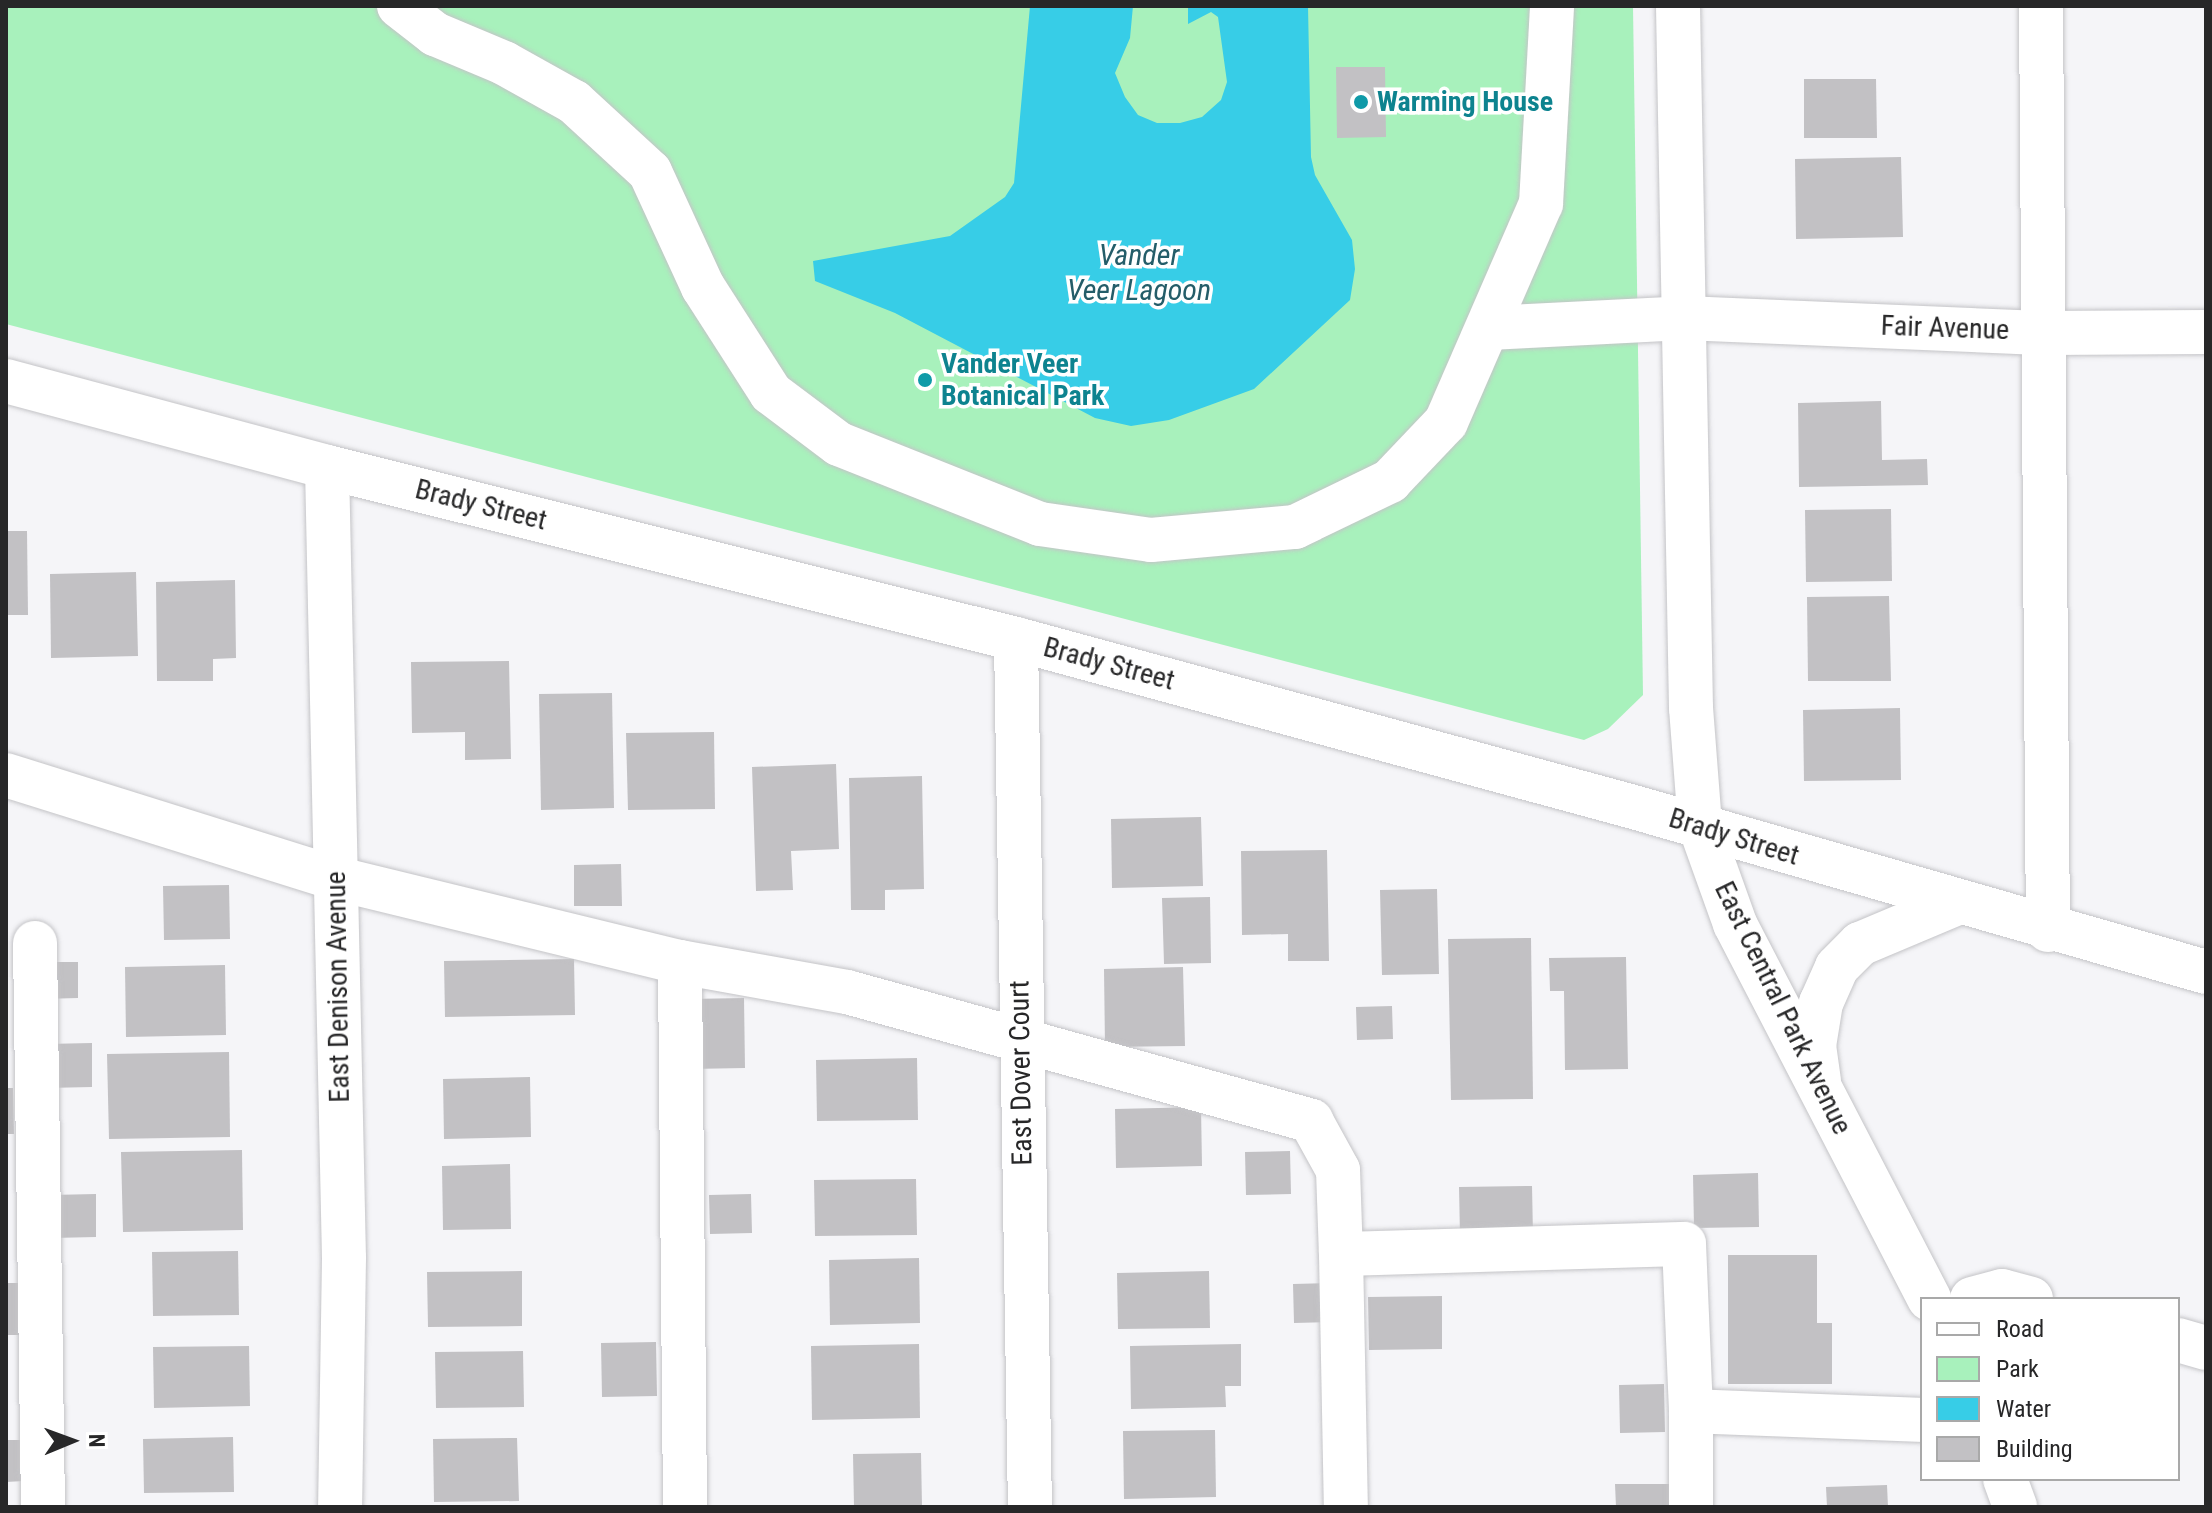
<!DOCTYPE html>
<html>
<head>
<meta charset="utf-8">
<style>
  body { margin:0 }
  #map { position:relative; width:2212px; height:1513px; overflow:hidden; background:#f5f5f8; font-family:"Roboto Condensed",sans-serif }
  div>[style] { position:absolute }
  .green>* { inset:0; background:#a8f1bc }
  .water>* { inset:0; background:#37cde7 }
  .building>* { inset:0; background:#c2c1c4 }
  .roads { filter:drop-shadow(0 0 2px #c4c4c7) drop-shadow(0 0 2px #c4c4c7) }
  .minor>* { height:44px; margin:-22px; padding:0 22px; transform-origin:22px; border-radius:22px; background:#fff }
  .major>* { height:44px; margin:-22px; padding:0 22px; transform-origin:22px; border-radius:22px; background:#fff }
  .highway>* { height:44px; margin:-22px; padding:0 22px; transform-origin:22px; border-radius:22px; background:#fff }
  .dots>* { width:22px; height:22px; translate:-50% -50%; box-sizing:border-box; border:4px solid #fff; border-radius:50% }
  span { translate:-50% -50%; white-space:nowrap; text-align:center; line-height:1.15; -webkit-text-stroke:7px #fff; paint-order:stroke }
  .culture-label { font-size:28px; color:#0d838f; font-weight:700 }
  .left { translate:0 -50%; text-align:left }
  .street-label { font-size:28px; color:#272728 }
  .water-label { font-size:30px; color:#245d69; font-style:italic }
  .frame { position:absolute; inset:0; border:8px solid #272728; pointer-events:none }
  .legend { position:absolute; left:1920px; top:1297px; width:260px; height:184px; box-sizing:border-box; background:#fff; border:2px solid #a9a9a9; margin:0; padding:10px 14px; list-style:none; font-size:24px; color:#272728 }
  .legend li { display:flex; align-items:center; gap:16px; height:40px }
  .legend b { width:40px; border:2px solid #a9a9a9 }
  .north { position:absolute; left:32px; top:1401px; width:80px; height:80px; -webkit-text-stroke:6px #fff; paint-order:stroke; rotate:89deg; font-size:22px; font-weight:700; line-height:32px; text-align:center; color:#272728 }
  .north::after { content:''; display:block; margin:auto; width:28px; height:36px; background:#272728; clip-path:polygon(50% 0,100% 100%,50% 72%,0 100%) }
</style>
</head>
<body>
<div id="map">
  <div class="green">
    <div style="clip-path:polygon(6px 6px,1633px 6px,1643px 695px,1608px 729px,1584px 740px,6px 324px)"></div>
  </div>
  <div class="water">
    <div style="clip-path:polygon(1030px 6px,1133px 6px,1130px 38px,1115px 73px,1125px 97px,1138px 115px,1157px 123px,1180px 123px,1202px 117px,1221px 100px,1227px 82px,1218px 17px,1211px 12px,1188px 24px,1188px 6px,1308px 6px,1311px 157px,1315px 175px,1352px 240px,1355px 269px,1350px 300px,1254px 389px,1169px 420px,1131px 426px,1095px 418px,895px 313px,815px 281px,813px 261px,950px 236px,1005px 197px,1014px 183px)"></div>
  </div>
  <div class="building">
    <div style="clip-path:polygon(1336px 67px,1385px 67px,1386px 137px,1337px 138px)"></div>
    <div style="clip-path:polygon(1804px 79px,1876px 79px,1877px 138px,1804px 138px)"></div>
    <div style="clip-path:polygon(1901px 157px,1903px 237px,1796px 239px,1795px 159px)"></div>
    <div style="clip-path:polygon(1881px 401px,1882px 460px,1927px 459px,1928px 485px,1799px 487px,1798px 403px)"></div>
    <div style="clip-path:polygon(1891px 509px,1892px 581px,1806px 582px,1805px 510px)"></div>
    <div style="clip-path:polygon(6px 531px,27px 531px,28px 615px,6px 615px)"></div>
    <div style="clip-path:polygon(136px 572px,138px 656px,51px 658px,50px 574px)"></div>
    <div style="clip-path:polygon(235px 580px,236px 658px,213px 659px,213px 681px,157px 681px,156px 582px)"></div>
    <div style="clip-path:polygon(1889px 596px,1891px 681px,1808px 681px,1807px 597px)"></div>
    <div style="clip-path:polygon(509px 661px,511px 759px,465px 760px,465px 732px,412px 733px,411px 662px)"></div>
    <div style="clip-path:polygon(612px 693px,614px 808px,541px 810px,539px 694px)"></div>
    <div style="clip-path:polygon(1900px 708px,1901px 780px,1804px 781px,1803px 710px)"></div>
    <div style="clip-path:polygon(714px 732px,715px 809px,628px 810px,626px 733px)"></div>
    <div style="clip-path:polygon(836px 764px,839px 849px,791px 851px,793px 890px,756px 891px,752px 767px)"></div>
    <div style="clip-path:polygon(922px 776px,924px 889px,885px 890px,885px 910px,851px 910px,849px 778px)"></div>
    <div style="clip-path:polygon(1201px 817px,1203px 886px,1112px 888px,1111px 819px)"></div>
    <div style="clip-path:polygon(1327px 850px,1329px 961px,1288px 961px,1288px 934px,1242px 935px,1241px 851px)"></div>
    <div style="clip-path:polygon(621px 864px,622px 906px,574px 906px,574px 865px)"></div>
    <div style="clip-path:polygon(229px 885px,230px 939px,164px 940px,163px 886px)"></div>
    <div style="clip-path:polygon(1437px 889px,1439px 974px,1382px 975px,1380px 890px)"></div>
    <div style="clip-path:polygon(1210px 897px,1211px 963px,1164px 964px,1162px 898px)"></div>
    <div style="clip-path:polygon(1531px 938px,1533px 1099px,1451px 1100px,1448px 939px)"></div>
    <div style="clip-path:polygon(1626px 957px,1628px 1069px,1565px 1070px,1564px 991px,1550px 991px,1549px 958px)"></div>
    <div style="clip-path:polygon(574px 959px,575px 1015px,445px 1017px,444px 961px)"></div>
    <div style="clip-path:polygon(40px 962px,78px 962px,78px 998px,41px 999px)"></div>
    <div style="clip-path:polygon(225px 965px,226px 1035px,126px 1037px,125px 967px)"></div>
    <div style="clip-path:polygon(1183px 967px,1185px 1046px,1105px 1047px,1104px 969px)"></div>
    <div style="clip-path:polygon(744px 998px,745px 1068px,690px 1069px,689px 999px)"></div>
    <div style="clip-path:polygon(1392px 1006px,1393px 1039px,1357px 1040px,1356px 1007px)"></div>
    <div style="clip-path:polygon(92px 1043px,92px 1087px,46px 1088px,46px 1044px)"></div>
    <div style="clip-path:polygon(229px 1052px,230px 1137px,109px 1139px,107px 1054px)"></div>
    <div style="clip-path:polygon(917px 1058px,918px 1120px,817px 1121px,816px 1060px)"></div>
    <div style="clip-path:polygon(530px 1077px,531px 1137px,444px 1139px,443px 1079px)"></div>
    <div style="clip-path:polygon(6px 1088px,13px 1088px,14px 1134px,6px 1134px)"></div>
    <div style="clip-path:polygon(1201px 1107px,1202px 1166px,1116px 1168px,1115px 1109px)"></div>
    <div style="clip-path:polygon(242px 1150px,243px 1230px,123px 1232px,121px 1152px)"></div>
    <div style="clip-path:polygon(1290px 1151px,1291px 1194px,1246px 1195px,1245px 1152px)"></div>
    <div style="clip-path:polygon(510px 1164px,511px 1229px,443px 1230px,442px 1166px)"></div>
    <div style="clip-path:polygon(1758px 1173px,1759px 1227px,1694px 1228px,1693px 1175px)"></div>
    <div style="clip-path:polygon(916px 1179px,917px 1235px,815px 1236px,814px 1180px)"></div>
    <div style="clip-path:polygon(1532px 1186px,1533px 1235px,1460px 1236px,1459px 1187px)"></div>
    <div style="clip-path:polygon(96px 1194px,96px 1237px,52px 1238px,51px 1195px)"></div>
    <div style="clip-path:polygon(751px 1194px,752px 1233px,710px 1234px,709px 1195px)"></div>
    <div style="clip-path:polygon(238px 1251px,239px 1315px,153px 1316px,152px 1252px)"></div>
    <div style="clip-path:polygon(1728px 1255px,1817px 1255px,1817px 1323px,1832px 1323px,1832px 1384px,1728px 1384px)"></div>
    <div style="clip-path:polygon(919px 1258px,920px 1323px,830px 1325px,829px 1260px)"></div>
    <div style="clip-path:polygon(522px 1271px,522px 1326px,428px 1327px,427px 1272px)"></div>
    <div style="clip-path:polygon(1209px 1271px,1210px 1328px,1118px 1329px,1117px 1273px)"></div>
    <div style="clip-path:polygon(6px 1283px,18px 1283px,19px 1335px,6px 1335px)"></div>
    <div style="clip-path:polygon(1331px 1283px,1332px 1322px,1294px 1323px,1293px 1284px)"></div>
    <div style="clip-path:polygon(1442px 1296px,1442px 1349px,1369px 1350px,1368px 1297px)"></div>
    <div style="clip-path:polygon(656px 1342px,657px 1396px,602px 1397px,601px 1343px)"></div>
    <div style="clip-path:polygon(919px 1344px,920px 1418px,812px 1420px,811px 1346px)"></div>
    <div style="clip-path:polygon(1241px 1344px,1241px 1386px,1225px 1386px,1226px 1407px,1131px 1409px,1130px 1346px)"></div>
    <div style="clip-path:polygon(249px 1346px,250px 1406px,154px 1408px,153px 1347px)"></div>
    <div style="clip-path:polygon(523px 1351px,524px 1407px,436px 1408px,435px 1352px)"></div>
    <div style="clip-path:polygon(1664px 1384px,1665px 1432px,1620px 1433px,1619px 1385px)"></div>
    <div style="clip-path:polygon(1215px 1430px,1216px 1497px,1124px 1499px,1123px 1431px)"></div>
    <div style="clip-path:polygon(233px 1437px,234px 1492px,144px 1493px,143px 1439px)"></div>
    <div style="clip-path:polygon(517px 1438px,519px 1501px,434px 1502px,433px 1439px)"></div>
    <div style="clip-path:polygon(6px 1440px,23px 1440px,24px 1481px,6px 1482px)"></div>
    <div style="clip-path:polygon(921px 1453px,922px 1507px,854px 1507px,853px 1454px)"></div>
    <div style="clip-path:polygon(1615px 1484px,1669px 1484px,1669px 1507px,1616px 1507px)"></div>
    <div style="clip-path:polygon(1887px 1485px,1888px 1507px,1827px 1507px,1826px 1487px)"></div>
  </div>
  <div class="roads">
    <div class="minor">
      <div style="left:399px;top:6px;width:46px;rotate:37.9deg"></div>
      <div style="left:435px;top:34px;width:75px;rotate:22.8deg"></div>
      <div style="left:504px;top:63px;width:80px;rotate:29.1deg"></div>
      <div style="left:574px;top:102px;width:103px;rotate:42.6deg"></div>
      <div style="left:650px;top:172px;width:127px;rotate:65.3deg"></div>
      <div style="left:703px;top:287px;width:126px;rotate:57.3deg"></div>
      <div style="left:771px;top:393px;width:85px;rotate:36.9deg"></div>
      <div style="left:839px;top:444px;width:216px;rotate:21.7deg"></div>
      <div style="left:1040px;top:524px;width:112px;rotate:8.2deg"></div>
      <div style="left:1151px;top:540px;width:145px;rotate:-5.2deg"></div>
      <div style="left:1295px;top:527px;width:106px;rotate:-25.8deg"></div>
      <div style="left:1390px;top:481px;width:81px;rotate:-46.5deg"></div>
      <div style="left:1446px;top:422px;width:238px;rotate:-66.5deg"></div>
      <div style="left:1541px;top:204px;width:198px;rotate:-86.8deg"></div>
      <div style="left:2041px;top:6px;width:924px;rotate:89.57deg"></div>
      <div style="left:1489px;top:328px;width:195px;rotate:-2.9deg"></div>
      <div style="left:1684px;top:318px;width:363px;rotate:2.4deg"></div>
      <div style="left:2047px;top:333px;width:159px;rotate:-0.4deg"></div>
      <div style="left:327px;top:467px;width:791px;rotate:88.77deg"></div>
      <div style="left:344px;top:1258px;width:249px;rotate:90.9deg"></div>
      <div style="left:1016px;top:639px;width:868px;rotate:89.08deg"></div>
      <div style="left:6px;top:775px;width:345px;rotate:17.4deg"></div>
      <div style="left:335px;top:878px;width:355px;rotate:13.7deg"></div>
      <div style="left:1700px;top:826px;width:104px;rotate:70.3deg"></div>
      <div style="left:1735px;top:924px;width:422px;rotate:62.6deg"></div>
      <div style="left:35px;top:943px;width:564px;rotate:89.19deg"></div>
      <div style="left:1819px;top:1081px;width:35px;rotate:-98deg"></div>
      <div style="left:1814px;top:1046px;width:44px;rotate:-80.8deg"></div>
      <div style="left:1821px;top:1003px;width:39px;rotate:-66deg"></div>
      <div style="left:1837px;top:967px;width:33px;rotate:-45deg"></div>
      <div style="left:1860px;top:944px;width:105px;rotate:-22.9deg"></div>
      <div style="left:1341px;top:1254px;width:253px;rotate:88.9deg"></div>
      <div style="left:1972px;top:1299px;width:31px;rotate:-15deg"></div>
      <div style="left:2002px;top:1291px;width:30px;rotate:15deg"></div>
      <div style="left:2178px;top:1340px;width:29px;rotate:16deg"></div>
      <div style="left:1691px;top:1411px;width:96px;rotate:90deg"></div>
      <div style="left:2005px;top:1479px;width:30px;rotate:70deg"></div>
      <div style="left:685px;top:1507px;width:545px;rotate:-90.53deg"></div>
      <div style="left:680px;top:962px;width:170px;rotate:10.2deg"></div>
      <div style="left:847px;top:992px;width:482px;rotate:15.5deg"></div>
      <div style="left:1311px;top:1121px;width:56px;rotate:61.1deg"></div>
      <div style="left:1338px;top:1170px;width:84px;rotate:88deg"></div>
      <div style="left:1341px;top:1254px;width:343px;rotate:-1.7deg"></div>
      <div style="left:1684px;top:1244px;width:167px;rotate:87.6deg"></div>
      <div style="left:1691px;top:1411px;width:231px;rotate:2.2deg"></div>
    </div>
    <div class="major">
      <div style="left:1678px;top:6px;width:702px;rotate:88.94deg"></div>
      <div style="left:1691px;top:708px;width:118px;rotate:85.6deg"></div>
    </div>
    <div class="highway">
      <div style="left:6px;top:381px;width:332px;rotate:15deg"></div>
      <div style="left:327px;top:467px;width:710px;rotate:14.02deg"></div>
      <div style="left:1016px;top:639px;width:636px;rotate:15.22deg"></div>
      <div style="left:1630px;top:806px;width:599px;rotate:16.08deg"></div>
    </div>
  </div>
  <div class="dots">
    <div style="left:1361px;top:102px;background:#0f9aa8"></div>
    <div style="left:925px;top:380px;background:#0f9aa8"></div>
  </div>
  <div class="culture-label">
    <span class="left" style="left:1377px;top:102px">Warming House</span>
    <span class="left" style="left:941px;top:380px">Vander Veer<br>Botanical Park</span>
  </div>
  <div class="street-label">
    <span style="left:1945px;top:328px;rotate:2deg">Fair Avenue</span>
    <span style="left:481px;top:505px;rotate:14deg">Brady Street</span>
    <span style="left:1109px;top:664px;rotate:15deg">Brady Street</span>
    <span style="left:1734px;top:837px;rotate:17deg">Brady Street</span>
    <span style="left:338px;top:987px;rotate:-91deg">East Denison Avenue</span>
    <span style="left:1783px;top:1008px;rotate:64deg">East Central Park Avenue</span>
    <span style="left:1021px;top:1073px;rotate:-91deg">East Dover Court</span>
  </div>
  <div class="water-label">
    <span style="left:1139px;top:272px">Vander<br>Veer Lagoon</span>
  </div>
  <div class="frame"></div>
  <ul class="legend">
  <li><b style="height:10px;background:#fff"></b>Road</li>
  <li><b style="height:22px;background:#a8f1bc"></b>Park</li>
  <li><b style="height:22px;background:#37cde7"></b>Water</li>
  <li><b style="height:22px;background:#c2c1c4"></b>Building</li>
  </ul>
  <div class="north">N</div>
</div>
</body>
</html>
